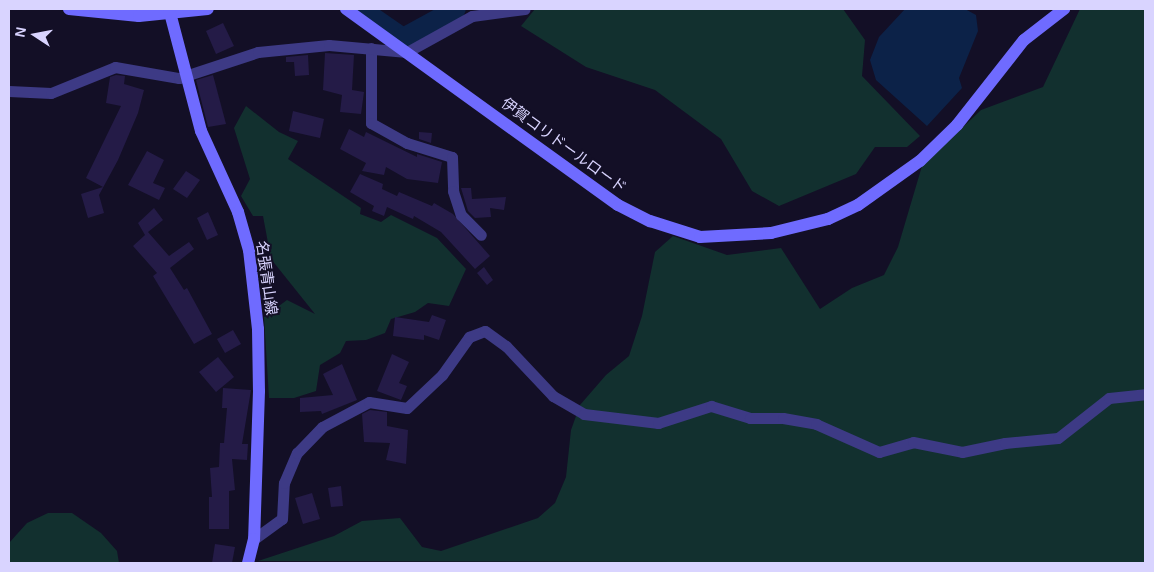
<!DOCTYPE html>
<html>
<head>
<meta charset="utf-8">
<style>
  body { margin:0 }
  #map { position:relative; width:1154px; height:572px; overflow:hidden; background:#130f26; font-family:Helvetica,"Noto Sans JP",sans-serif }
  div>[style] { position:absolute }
  .green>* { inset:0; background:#12302f }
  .water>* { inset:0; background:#0c2248 }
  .river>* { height:20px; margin:-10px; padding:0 10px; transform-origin:10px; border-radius:10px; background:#0c2248 }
  .building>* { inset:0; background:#241b47 }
  .street>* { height:11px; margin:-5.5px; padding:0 5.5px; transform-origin:5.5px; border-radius:5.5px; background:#3d3a85 }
  .secondary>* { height:12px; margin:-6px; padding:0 6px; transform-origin:6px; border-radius:6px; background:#6f6bff }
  span { translate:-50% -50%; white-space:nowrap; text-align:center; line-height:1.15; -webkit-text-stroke:4px #130f26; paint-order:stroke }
  .street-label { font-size:15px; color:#d9d4ff }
  .frame { position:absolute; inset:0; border:10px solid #d9d4ff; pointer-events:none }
  .north { position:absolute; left:10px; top:10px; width:50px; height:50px; -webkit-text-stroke:4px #130f26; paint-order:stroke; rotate:281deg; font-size:14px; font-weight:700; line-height:20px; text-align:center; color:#d9d4ff }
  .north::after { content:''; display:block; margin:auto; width:18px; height:22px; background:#d9d4ff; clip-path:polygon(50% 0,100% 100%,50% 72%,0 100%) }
</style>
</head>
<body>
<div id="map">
  <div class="green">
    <div style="clip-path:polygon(535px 9px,843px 9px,865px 40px,862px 76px,920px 136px,907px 147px,875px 147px,856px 174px,779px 206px,752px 191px,721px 139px,655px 90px,586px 67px,521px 26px)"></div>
    <div style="clip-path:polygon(1080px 9px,1145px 9px,1145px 563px,258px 561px,334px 536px,362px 521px,400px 518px,422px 547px,441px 551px,538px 518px,555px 503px,566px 477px,571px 430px,580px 405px,606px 375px,629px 356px,642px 316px,655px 252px,673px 236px,727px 255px,781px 248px,820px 309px,852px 288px,884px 275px,898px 247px,922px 166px,981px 110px,1043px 87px)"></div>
    <div style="clip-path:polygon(246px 106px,279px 132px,298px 141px,288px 159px,361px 208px,360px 214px,381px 222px,391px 215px,437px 238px,466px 269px,449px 306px,428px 303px,415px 312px,391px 319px,385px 333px,366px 340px,346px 341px,340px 353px,320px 365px,316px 391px,294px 398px,269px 398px,264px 317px,287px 300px,315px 314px,271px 259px,263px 216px,253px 216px,241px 196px,250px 179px,234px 128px)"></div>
    <div style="clip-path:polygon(48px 513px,72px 513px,101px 533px,117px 551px,119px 563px,9px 563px,9px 543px,27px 523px)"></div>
  </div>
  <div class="water">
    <div style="clip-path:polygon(905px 9px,965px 9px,976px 15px,978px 31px,959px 78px,962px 88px,927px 126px,876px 80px,870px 60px,879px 37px)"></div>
  </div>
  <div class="river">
    <div style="left:361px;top:9px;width:51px;rotate:34.6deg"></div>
    <div style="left:403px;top:38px;width:60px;rotate:-28.7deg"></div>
  </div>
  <div class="building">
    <div style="clip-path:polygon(223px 23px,234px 46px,216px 54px,206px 31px)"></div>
    <div style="clip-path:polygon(325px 53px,354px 55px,352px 90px,364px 92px,361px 114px,340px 112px,342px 95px,323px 90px)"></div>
    <div style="clip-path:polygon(308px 55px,309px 75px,295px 76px,294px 62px,286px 62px,286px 57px)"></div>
    <div style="clip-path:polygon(116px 75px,125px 76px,124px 84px,144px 90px,138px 113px,118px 160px,99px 195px,104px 213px,88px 218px,81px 194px,103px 187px,86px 178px,121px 106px,106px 103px,110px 77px)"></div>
    <div style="clip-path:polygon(213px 75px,226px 124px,208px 127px,196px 80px)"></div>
    <div style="clip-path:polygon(293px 111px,324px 119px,320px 138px,289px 131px)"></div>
    <div style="clip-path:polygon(349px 129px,364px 137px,366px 132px,417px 157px,417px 154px,442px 162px,438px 183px,407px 179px,386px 167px,384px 175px,362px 171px,366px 163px,340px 149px)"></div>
    <div style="clip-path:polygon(419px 132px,432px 133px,431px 143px,419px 139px)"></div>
    <div style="clip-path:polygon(147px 151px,164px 160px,153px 183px,165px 188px,159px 200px,128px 185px)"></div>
    <div style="clip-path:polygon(186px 171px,200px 180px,187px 198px,173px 189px)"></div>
    <div style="clip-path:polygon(360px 174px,383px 184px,382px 189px,397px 196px,399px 192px,432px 206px,434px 203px,453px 214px,490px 256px,475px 269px,441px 232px,414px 216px,413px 219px,387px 207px,384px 216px,372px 211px,374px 206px,350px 192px)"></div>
    <div style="clip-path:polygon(461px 188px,471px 188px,472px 199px,506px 197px,504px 210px,490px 208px,491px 217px,475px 218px,468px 211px)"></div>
    <div style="clip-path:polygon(154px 208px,163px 220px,148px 232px,169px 256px,189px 242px,194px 249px,170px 268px,184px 290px,187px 288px,212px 334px,194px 344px,153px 276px,157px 273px,133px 246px,145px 235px,138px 223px)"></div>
    <div style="clip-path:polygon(208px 212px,218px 235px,207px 240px,197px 218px)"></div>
    <div style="clip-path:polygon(484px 267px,493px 280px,487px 285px,477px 273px)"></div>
    <div style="clip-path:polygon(432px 315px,446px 320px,439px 340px,424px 335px,424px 340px,393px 336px,395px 317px,429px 322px)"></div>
    <div style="clip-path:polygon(233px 330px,241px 344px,225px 353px,217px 339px)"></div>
    <div style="clip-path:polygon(392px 354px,409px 362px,399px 383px,407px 386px,401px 400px,377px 391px)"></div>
    <div style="clip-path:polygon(218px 357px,234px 377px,216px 392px,199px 372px)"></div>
    <div style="clip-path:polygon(342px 364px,357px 400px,322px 414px,321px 411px,300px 412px,300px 398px,333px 395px,323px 374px)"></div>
    <div style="clip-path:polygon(223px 388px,251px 390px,242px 444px,248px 444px,247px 460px,232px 459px,235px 490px,229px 491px,229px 529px,209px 529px,209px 497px,212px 497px,210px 468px,219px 467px,220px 443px,224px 443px,227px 408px,222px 408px)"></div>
    <div style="clip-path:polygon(370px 410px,387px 412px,387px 426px,408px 430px,406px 464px,386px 460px,390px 443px,364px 442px,362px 414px)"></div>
    <div style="clip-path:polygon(341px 486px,343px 506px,331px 507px,328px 488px)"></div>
    <div style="clip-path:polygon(312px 493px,320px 519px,303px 524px,295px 498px)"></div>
    <div style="clip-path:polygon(215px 544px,235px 547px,232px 563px,212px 563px)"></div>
  </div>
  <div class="street">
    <div style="left:371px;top:48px;width:75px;rotate:90deg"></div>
    <div style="left:371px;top:123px;width:41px;rotate:29.1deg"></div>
    <div style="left:407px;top:143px;width:47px;rotate:17.3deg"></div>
    <div style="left:452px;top:157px;width:34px;rotate:88deg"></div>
    <div style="left:453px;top:191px;width:25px;rotate:72deg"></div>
    <div style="left:461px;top:215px;width:28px;rotate:45deg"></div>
    <div style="left:9px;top:91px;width:42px;rotate:2.7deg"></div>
    <div style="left:51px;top:93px;width:69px;rotate:-22.1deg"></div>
    <div style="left:115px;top:67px;width:65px;rotate:9.8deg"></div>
    <div style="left:179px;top:78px;width:83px;rotate:-18.2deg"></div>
    <div style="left:258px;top:52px;width:71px;rotate:-5.6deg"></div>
    <div style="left:329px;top:45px;width:78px;rotate:5.1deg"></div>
    <div style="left:407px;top:52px;width:74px;rotate:-29deg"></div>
    <div style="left:472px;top:16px;width:53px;rotate:-7.5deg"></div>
    <div style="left:254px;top:539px;width:34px;rotate:-36deg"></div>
    <div style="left:282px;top:519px;width:36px;rotate:-87deg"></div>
    <div style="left:284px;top:483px;width:33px;rotate:-67deg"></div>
    <div style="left:297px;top:453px;width:36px;rotate:-46deg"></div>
    <div style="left:322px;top:427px;width:53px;rotate:-28deg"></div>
    <div style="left:369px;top:402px;width:38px;rotate:9deg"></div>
    <div style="left:407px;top:408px;width:48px;rotate:-43.3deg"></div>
    <div style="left:442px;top:375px;width:47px;rotate:-54.6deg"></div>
    <div style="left:469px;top:337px;width:17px;rotate:-21deg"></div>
    <div style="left:485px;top:331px;width:26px;rotate:36deg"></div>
    <div style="left:506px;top:346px;width:69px;rotate:46.8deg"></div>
    <div style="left:553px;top:396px;width:36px;rotate:30deg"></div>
    <div style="left:584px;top:414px;width:75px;rotate:6.9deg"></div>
    <div style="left:658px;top:423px;width:56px;rotate:-17.8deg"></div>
    <div style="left:711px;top:406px;width:41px;rotate:17.1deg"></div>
    <div style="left:750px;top:418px;width:33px"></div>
    <div style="left:783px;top:418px;width:34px;rotate:10deg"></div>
    <div style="left:816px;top:424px;width:69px;rotate:24deg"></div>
    <div style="left:879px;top:452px;width:35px;rotate:-16deg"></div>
    <div style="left:913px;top:442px;width:50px;rotate:11.5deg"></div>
    <div style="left:962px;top:452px;width:44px;rotate:-11.8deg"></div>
    <div style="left:1005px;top:443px;width:53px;rotate:-5.4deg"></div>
    <div style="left:1058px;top:438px;width:65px;rotate:-38.1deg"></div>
    <div style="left:1109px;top:398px;width:36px;rotate:-6deg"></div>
  </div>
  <div class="secondary">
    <div style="left:69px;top:9px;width:70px;rotate:5.7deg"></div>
    <div style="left:139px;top:16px;width:69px;rotate:-5.8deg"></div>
    <div style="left:169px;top:9px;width:126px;rotate:75.3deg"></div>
    <div style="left:201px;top:131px;width:89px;rotate:65.4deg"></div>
    <div style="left:238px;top:212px;width:40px;rotate:74deg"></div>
    <div style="left:249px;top:250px;width:80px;rotate:83.5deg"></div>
    <div style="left:258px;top:329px;width:62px;rotate:89.1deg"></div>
    <div style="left:259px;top:391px;width:148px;rotate:91.9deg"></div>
    <div style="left:254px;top:539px;width:25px;rotate:104deg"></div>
    <div style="left:346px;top:9px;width:335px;rotate:35.8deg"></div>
    <div style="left:618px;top:205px;width:36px;rotate:27deg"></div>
    <div style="left:650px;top:221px;width:52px;rotate:17.7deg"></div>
    <div style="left:700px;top:237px;width:71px;rotate:-3.2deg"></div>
    <div style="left:771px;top:233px;width:59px;rotate:-13.8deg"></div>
    <div style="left:828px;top:219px;width:33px;rotate:-25deg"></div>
    <div style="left:858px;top:205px;width:76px;rotate:-35.4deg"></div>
    <div style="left:920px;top:161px;width:52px;rotate:-44.2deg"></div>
    <div style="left:957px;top:125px;width:108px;rotate:-51.8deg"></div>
    <div style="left:1024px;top:40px;width:51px;rotate:-37.8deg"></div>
  </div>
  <div class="street-label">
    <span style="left:564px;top:145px;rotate:36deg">伊賀コリドールロード</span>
    <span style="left:267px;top:278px;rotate:82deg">名張青山線</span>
  </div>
  <div class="frame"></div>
  <div class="north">N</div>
</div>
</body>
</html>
